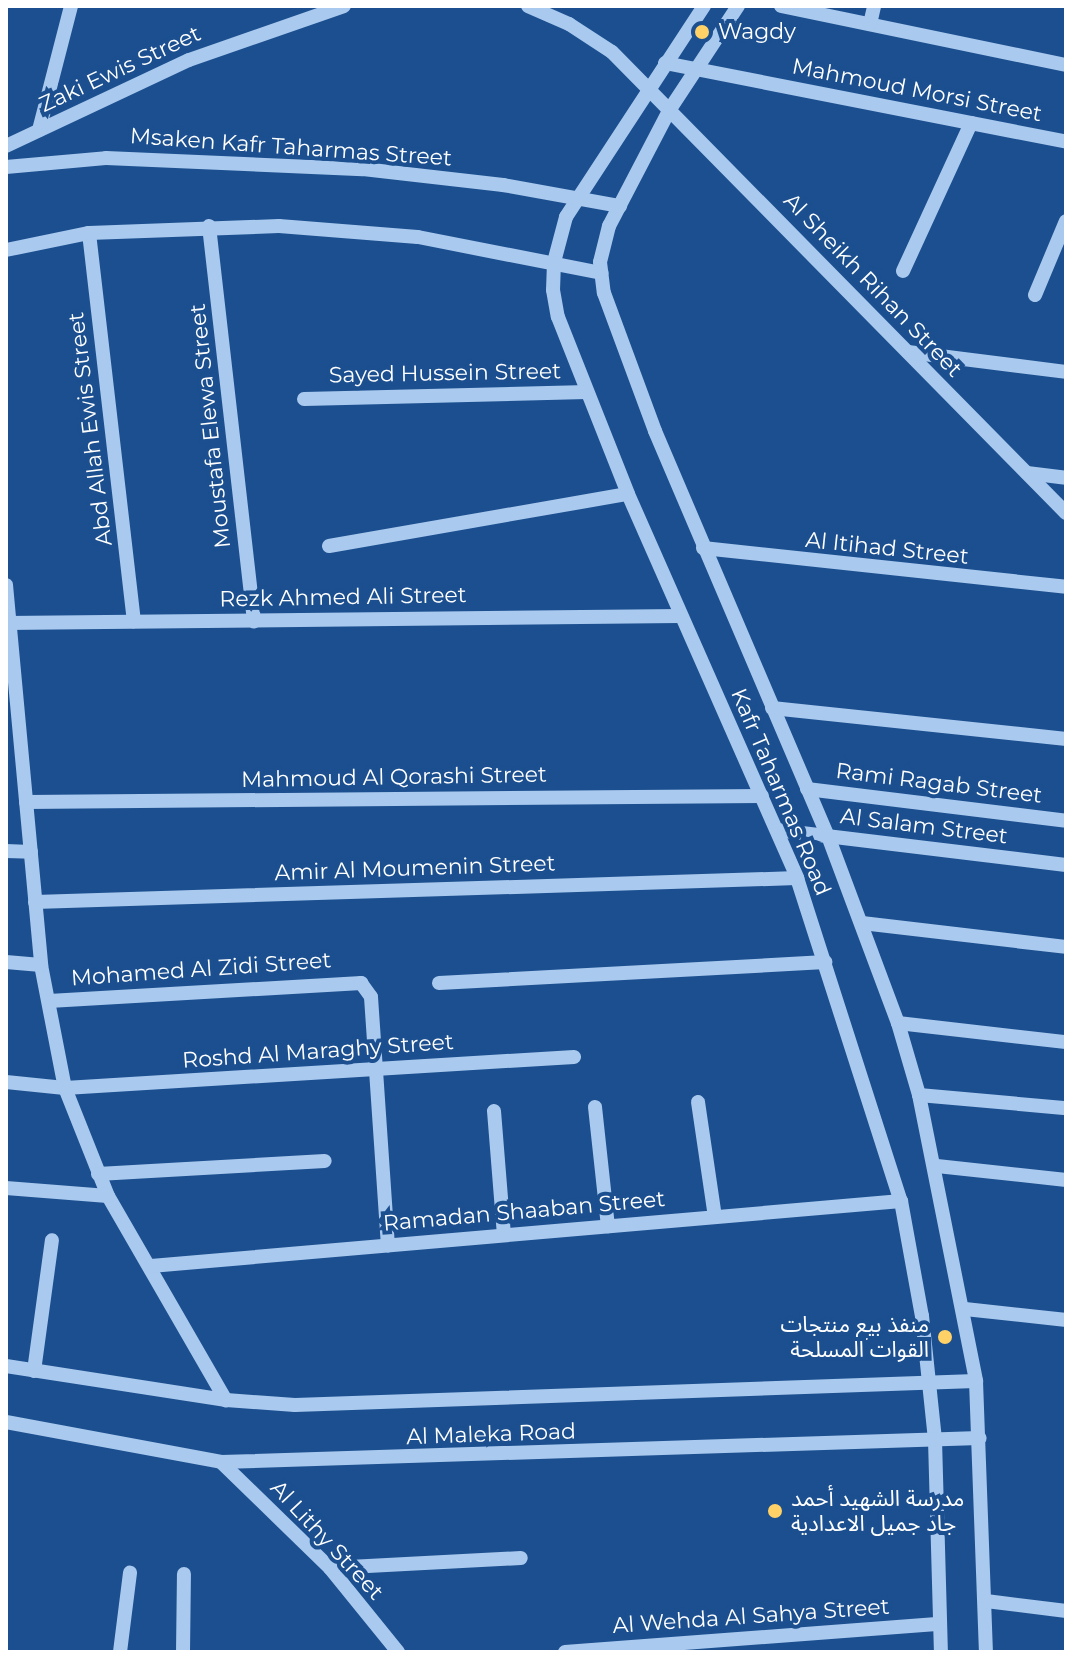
<!DOCTYPE html>
<html>
<head>
<meta charset="utf-8">
<style>
  body { margin:0 }
  #map { position:relative; width:1072px; height:1658px; overflow:hidden; background:#1b4f8f; font-family:Montserrat,"Noto Sans Arabic",sans-serif }
  div>[style] { position:absolute }
  .minor>* { height:14px; margin:-7px; padding:0 7px; transform-origin:7px; border-radius:7px; background:#a9c9ee }
  .dots>* { width:22px; height:22px; translate:-50% -50%; box-sizing:border-box; border:4px solid #1b4f8f; border-radius:50% }
  span { translate:-50% -50%; white-space:nowrap; text-align:center; line-height:1.15; -webkit-text-stroke:8px #1b4f8f; paint-order:stroke }
  .poi-label { font-size:22px; color:#fff }
  .left { translate:0 -50%; text-align:left }
  .right { translate:-100% -50%; text-align:right }
  .street-label { font-size:22px; color:#fff }
  .frame { position:absolute; inset:0; border:8px solid #fff; pointer-events:none }
</style>
</head>
<body>
<div id="map">
  <div class="minor">
    <div style="left:528px;top:6px;width:45px;rotate:23.7deg"></div>
    <div style="left:569px;top:24px;width:51px;rotate:33.1deg"></div>
    <div style="left:612px;top:52px;width:647px;rotate:45.44deg"></div>
    <div style="left:704px;top:6px;width:252px;rotate:123.2deg"></div>
    <div style="left:566px;top:217px;width:47px;rotate:104.9deg"></div>
    <div style="left:554px;top:262px;width:28px;rotate:92deg"></div>
    <div style="left:553px;top:290px;width:27px;rotate:80deg"></div>
    <div style="left:558px;top:317px;width:190px;rotate:68.4deg"></div>
    <div style="left:628px;top:494px;width:420px;rotate:66.2deg"></div>
    <div style="left:797px;top:878px;width:339px;rotate:72.2deg"></div>
    <div style="left:901px;top:1201px;width:117px;rotate:79.7deg"></div>
    <div style="left:922px;top:1316px;width:125px;rotate:84deg"></div>
    <div style="left:935px;top:1440px;width:212px;rotate:88.4deg"></div>
    <div style="left:738px;top:6px;width:123px;rotate:123.4deg"></div>
    <div style="left:670px;top:109px;width:132px;rotate:117.5deg"></div>
    <div style="left:609px;top:226px;width:37px;rotate:104deg"></div>
    <div style="left:600px;top:262px;width:31px;rotate:83deg"></div>
    <div style="left:604px;top:293px;width:147px;rotate:69.7deg"></div>
    <div style="left:655px;top:431px;width:440px;rotate:66.9deg"></div>
    <div style="left:828px;top:836px;width:200px;rotate:69.5deg"></div>
    <div style="left:898px;top:1023px;width:75px;rotate:73.7deg"></div>
    <div style="left:919px;top:1095px;width:292px;rotate:78.7deg"></div>
    <div style="left:976px;top:1381px;width:271px;rotate:87.9deg"></div>
    <div style="left:781px;top:6px;width:291px;rotate:11.7deg"></div>
    <div style="left:870px;top:24px;width:18px;rotate:-77deg"></div>
    <div style="left:665px;top:63px;width:409px;rotate:11.1deg"></div>
    <div style="left:39px;top:130px;width:128px;rotate:-75.5deg"></div>
    <div style="left:6px;top:146px;width:202px;rotate:-25.2deg"></div>
    <div style="left:189px;top:60px;width:164px;rotate:-19.2deg"></div>
    <div style="left:6px;top:167px;width:100px;rotate:-5.1deg"></div>
    <div style="left:106px;top:158px;width:257px;rotate:2.5deg"></div>
    <div style="left:363px;top:169px;width:141px;rotate:6.5deg"></div>
    <div style="left:503px;top:185px;width:119px;rotate:10.2deg"></div>
    <div style="left:209px;top:226px;width:398px;rotate:83.5deg"></div>
    <div style="left:89px;top:233px;width:391px;rotate:83.4deg"></div>
    <div style="left:6px;top:250px;width:85px;rotate:-11.6deg"></div>
    <div style="left:89px;top:233px;width:190px;rotate:-2.1deg"></div>
    <div style="left:279px;top:226px;width:139px;rotate:4.5deg"></div>
    <div style="left:418px;top:237px;width:187px;rotate:11.1deg"></div>
    <div style="left:903px;top:271px;width:163px;rotate:-65.3deg"></div>
    <div style="left:1035px;top:295px;width:80px;rotate:-67.3deg"></div>
    <div style="left:908px;top:352px;width:159px;rotate:7.2deg"></div>
    <div style="left:304px;top:399px;width:283px;rotate:-1.4deg"></div>
    <div style="left:1027px;top:473px;width:39px;rotate:7deg"></div>
    <div style="left:329px;top:546px;width:303px;rotate:-9.9deg"></div>
    <div style="left:703px;top:548px;width:365px;rotate:6.1deg"></div>
    <div style="left:6px;top:585px;width:382px;rotate:84.7deg"></div>
    <div style="left:41px;top:965px;width:125px;rotate:79deg"></div>
    <div style="left:65px;top:1088px;width:116px;rotate:68.3deg"></div>
    <div style="left:108px;top:1196px;width:236px;rotate:60deg"></div>
    <div style="left:6px;top:623px;width:674px;rotate:-0.6deg"></div>
    <div style="left:772px;top:708px;width:296px;rotate:6deg"></div>
    <div style="left:807px;top:789px;width:261px;rotate:7deg"></div>
    <div style="left:26px;top:802px;width:736px;rotate:-0.47deg"></div>
    <div style="left:777px;top:830px;width:291px;rotate:6.9deg"></div>
    <div style="left:6px;top:851px;width:25px;rotate:2deg"></div>
    <div style="left:35px;top:902px;width:762px;rotate:-1.8deg"></div>
    <div style="left:862px;top:923px;width:205px;rotate:6.7deg"></div>
    <div style="left:6px;top:962px;width:35px;rotate:5deg"></div>
    <div style="left:439px;top:983px;width:387px;rotate:-3.1deg"></div>
    <div style="left:49px;top:1001px;width:313px;rotate:-3.3deg"></div>
    <div style="left:361px;top:983px;width:17px;rotate:54deg"></div>
    <div style="left:371px;top:997px;width:249px;rotate:86.1deg"></div>
    <div style="left:898px;top:1023px;width:169px;rotate:6.5deg"></div>
    <div style="left:6px;top:1082px;width:59px;rotate:5.8deg"></div>
    <div style="left:65px;top:1088px;width:510px;rotate:-3.49deg"></div>
    <div style="left:919px;top:1095px;width:148px;rotate:5.1deg"></div>
    <div style="left:698px;top:1102px;width:116px;rotate:81.6deg"></div>
    <div style="left:595px;top:1107px;width:120px;rotate:83.8deg"></div>
    <div style="left:494px;top:1111px;width:124px;rotate:85.4deg"></div>
    <div style="left:937px;top:1166px;width:130px;rotate:6.2deg"></div>
    <div style="left:98px;top:1174px;width:227px;rotate:-3.3deg"></div>
    <div style="left:6px;top:1188px;width:102px;rotate:4.5deg"></div>
    <div style="left:151px;top:1266px;width:753px;rotate:-4.95deg"></div>
    <div style="left:965px;top:1309px;width:102px;rotate:6.2deg"></div>
    <div style="left:6px;top:1366px;width:223px;rotate:8.8deg"></div>
    <div style="left:226px;top:1400px;width:69px;rotate:4.1deg"></div>
    <div style="left:295px;top:1405px;width:681px;rotate:-2.02deg"></div>
    <div style="left:34px;top:1371px;width:132px;rotate:-82.2deg"></div>
    <div style="left:6px;top:1422px;width:219px;rotate:10.5deg"></div>
    <div style="left:221px;top:1462px;width:759px;rotate:-1.81deg"></div>
    <div style="left:221px;top:1462px;width:152px;rotate:44.2deg"></div>
    <div style="left:330px;top:1568px;width:108px;rotate:51deg"></div>
    <div style="left:330px;top:1568px;width:191px;rotate:-3deg"></div>
    <div style="left:986px;top:1601px;width:81px;rotate:7.1deg"></div>
    <div style="left:120px;top:1652px;width:80px;rotate:-82.8deg"></div>
    <div style="left:183px;top:1652px;width:78px;rotate:-89.3deg"></div>
    <div style="left:565px;top:1652px;width:376px;rotate:-4.3deg"></div>
  </div>
  <div class="dots">
    <div style="left:702px;top:32px;background:#ffd166"></div>
    <div style="left:945px;top:1337px;background:#ffd166"></div>
    <div style="left:775px;top:1511px;background:#ffd166"></div>
  </div>
  <div class="poi-label">
    <span class="left" style="left:718px;top:32px">Wagdy</span>
    <span class="right" style="left:929px;top:1337px">منفذ بيع منتجات<br>القوات المسلحة</span>
    <span class="left" style="left:791px;top:1511px">مدرسة الشهيد أحمد<br>جاد جميل الاعدادية</span>
  </div>
  <div class="street-label">
    <span style="left:120px;top:69px;rotate:-25deg">Zaki Ewis Street</span>
    <span style="left:917px;top:90px;rotate:11deg">Mahmoud Morsi Street</span>
    <span style="left:291px;top:147px;rotate:4deg">Msaken Kafr Taharmas Street</span>
    <span style="left:873px;top:285px;rotate:46deg">Al Sheikh Rihan Street</span>
    <span style="left:445px;top:373px;rotate:-1deg">Sayed Hussein Street</span>
    <span style="left:210px;top:426px;rotate:-96deg">Moustafa Elewa Street</span>
    <span style="left:90px;top:429px;rotate:-97deg">Abd Allah Ewis Street</span>
    <span style="left:887px;top:548px;rotate:6deg">Al Itihad Street</span>
    <span style="left:343px;top:597px;rotate:-1deg">Rezk Ahmed Ali Street</span>
    <span style="left:394px;top:777px;rotate:-1deg">Mahmoud Al Qorashi Street</span>
    <span style="left:939px;top:783px;rotate:7deg">Rami Ragab Street</span>
    <span style="left:781px;top:792px;rotate:67deg">Kafr Taharmas Road</span>
    <span style="left:924px;top:826px;rotate:7deg">Al Salam Street</span>
    <span style="left:415px;top:868px;rotate:-2deg">Amir Al Moumenin Street</span>
    <span style="left:201px;top:969px;rotate:-4deg">Mohamed Al Zidi Street</span>
    <span style="left:318px;top:1051px;rotate:-4deg">Roshd Al Maraghy Street</span>
    <span style="left:524px;top:1211px;rotate:-5deg">Ramadan Shaaban Street</span>
    <span style="left:491px;top:1434px;rotate:-2deg">Al Maleka Road</span>
    <span style="left:327px;top:1540px;rotate:47deg">Al Lithy Street</span>
    <span style="left:751px;top:1616px;rotate:-4deg">Al Wehda Al Sahya Street</span>
  </div>
  <div class="frame"></div>
</div>
</body>
</html>
